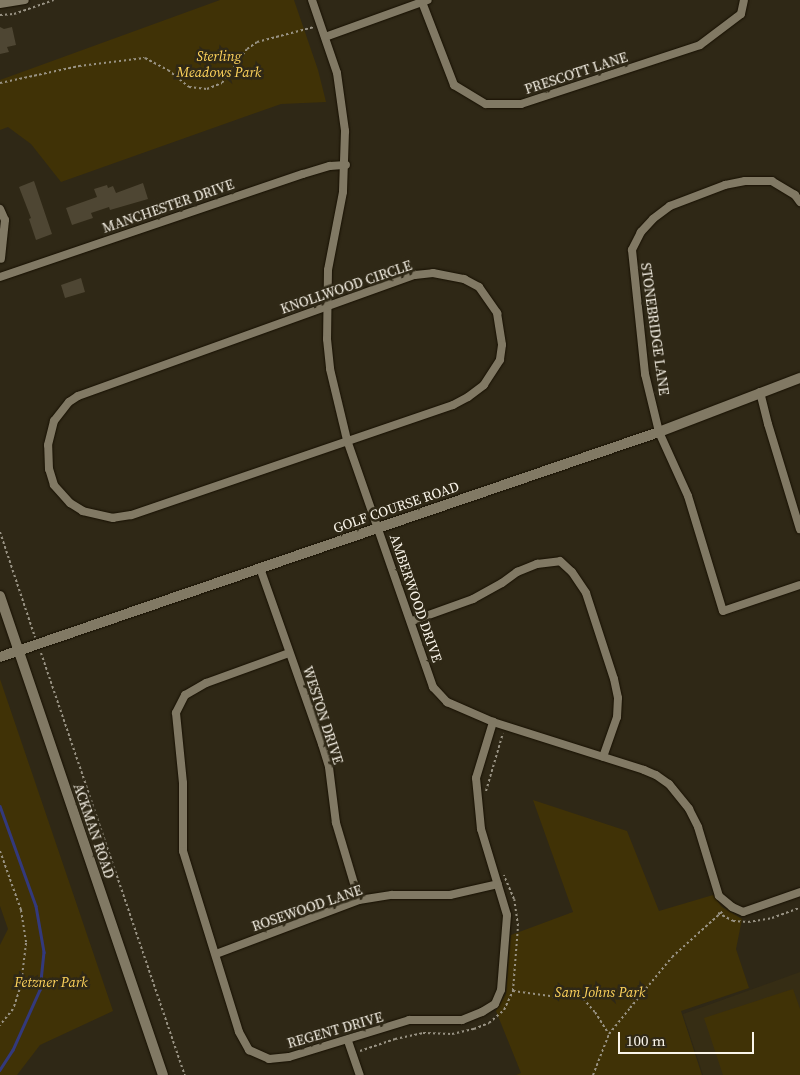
<!DOCTYPE html>
<html>
<head>
<meta charset="utf-8">
<style>
  body { margin:0 }
  #map { position:relative; width:800px; height:1075px; overflow:hidden; background:#2f2816; font-family:"Source Serif 4",serif }
  div>[style] { position:absolute }
  .built>* { inset:0; background:#362d14 }
  .green>* { inset:0; background:#403206 }
  .stream>* { height:2.5px; margin:-1.25px; padding:0 1.25px; transform-origin:1.25px; border-radius:1.25px; background:#33397c }
  .building>* { inset:0; background:#4e4633 }
  .path>* { height:2px; margin-top:-1px; transform-origin:0; background:repeating-linear-gradient(90deg,#989283 0 2.5px,transparent 0 5px) }
  .roads { filter:drop-shadow(0 0 1px #171002) drop-shadow(0 0 1px #171002) }
  .minor>* { height:8px; margin:-4px; padding:0 4px; transform-origin:4px; border-radius:4px; background:#817964 }
  .tertiary>* { height:10px; margin:-5px; padding:0 5px; transform-origin:5px; border-radius:5px; background:#817964 }
  span { translate:-50% -50%; white-space:nowrap; text-align:center; line-height:1.15; -webkit-text-stroke:5px #2f2816; paint-order:stroke }
  .park-label { font-size:14px; color:#fed35c; font-style:italic }
  .street-label { font-size:14px; color:#f9f4e9 }
  .scale { position:absolute; left:618px; top:1032px; width:136px; height:22px; box-sizing:border-box; border:2px solid #f9f4e9; border-top:0; padding-left:6px; font-size:15px; line-height:18px; white-space:nowrap; color:#f9f4e9; -webkit-text-stroke:4px #2f2816; paint-order:stroke }
</style>
</head>
<body>
<div id="map">
  <div class="built">
    <div style="clip-path:polygon(800px 972px,800px 1075px,703px 1075px,683px 1014px)"></div>
  </div>
  <div class="green">
    <div style="clip-path:polygon(220px 0,294px 0,318px 70px,326px 102px,281px 104px,61px 182px,31px 144px,8px 127px,0 130px,0 80px)"></div>
    <div style="clip-path:polygon(0 679px,113px 1011px,40px 1045px,17px 1075px,0 1075px,0 945px,8px 929px,0 906px)"></div>
    <div style="clip-path:polygon(533px 800px,627px 831px,659px 911px,713px 895px,722px 907px,742px 919px,736px 949px,749px 988px,681px 1011px,702px 1075px,516px 1075px,521px 1073px,496px 1011px,506px 994px,511px 935px,573px 912px)"></div>
    <div style="clip-path:polygon(793px 989px,800px 1009px,800px 1075px,723px 1075px,704px 1018px)"></div>
  </div>
  <div class="stream">
    <div style="left:0;top:806px;width:106px;rotate:70.2deg"></div>
    <div style="left:36px;top:906px;width:47px;rotate:80.1deg"></div>
    <div style="left:44px;top:952px;width:38px;rotate:96deg"></div>
    <div style="left:40px;top:990px;width:66px;rotate:114.2deg"></div>
    <div style="left:13px;top:1050px;width:24px;rotate:123deg"></div>
  </div>
  <div class="building">
    <div style="clip-path:polygon(0 27px,4px 29px,12px 27px,16px 45px,7px 47px,9px 52px,0 54px)"></div>
    <div style="clip-path:polygon(34px 181px,52px 234px,36px 240px,29px 219px,31px 218px,19px 187px)"></div>
    <div style="clip-path:polygon(143px 183px,148px 199px,110px 210px,109px 207px,91px 213px,93px 218px,72px 225px,66px 208px,97px 197px,94px 189px,107px 185px,108px 188px,113px 186px,116px 193px)"></div>
    <div style="clip-path:polygon(81px 278px,85px 292px,65px 298px,61px 285px)"></div>
  </div>
  <div class="path">
    <div style="left:0;top:15px;width:14px;rotate:-4deg"></div>
    <div style="left:14px;top:14px;width:42px;rotate:-19.3deg"></div>
    <div style="left:0;top:83px;width:81px;rotate:-12.1deg"></div>
    <div style="left:79px;top:66px;width:66px;rotate:-6.9deg"></div>
    <div style="left:145px;top:58px;width:26px;rotate:28deg"></div>
    <div style="left:168px;top:70px;width:27px;rotate:39deg"></div>
    <div style="left:189px;top:87px;width:18px;rotate:6deg"></div>
    <div style="left:207px;top:89px;width:16px;rotate:-22deg"></div>
    <div style="left:222px;top:83px;width:42px;rotate:-53.7deg"></div>
    <div style="left:247px;top:49px;width:12px;rotate:-35deg"></div>
    <div style="left:257px;top:42px;width:59px;rotate:-14.7deg"></div>
    <div style="left:0;top:532px;width:111px;rotate:71.6deg"></div>
    <div style="left:41px;top:653px;width:446px;rotate:71.2deg"></div>
    <div style="left:486px;top:791px;width:60px;rotate:-73.7deg"></div>
    <div style="left:0;top:851px;width:63px;rotate:70.4deg"></div>
    <div style="left:21px;top:910px;width:33px;rotate:81deg"></div>
    <div style="left:26px;top:943px;width:42px;rotate:96.8deg"></div>
    <div style="left:21px;top:985px;width:25px;rotate:108deg"></div>
    <div style="left:13px;top:1009px;width:21px;rotate:129deg"></div>
    <div style="left:718px;top:913px;width:17px;rotate:28deg"></div>
    <div style="left:733px;top:921px;width:15px;rotate:4deg"></div>
    <div style="left:748px;top:922px;width:24px;rotate:-9deg"></div>
    <div style="left:772px;top:918px;width:30px;rotate:-20deg"></div>
    <div style="left:513px;top:991px;width:45px;rotate:7.6deg"></div>
    <div style="left:558px;top:997px;width:49px;rotate:-3.5deg"></div>
    <div style="left:607px;top:994px;width:30px;rotate:9deg"></div>
    <div style="left:580px;top:995px;width:23px;rotate:49deg"></div>
    <div style="left:595px;top:1012px;width:25px;rotate:58deg"></div>
    <div style="left:360px;top:1051px;width:37px;rotate:-19deg"></div>
    <div style="left:395px;top:1039px;width:29px;rotate:-12deg"></div>
    <div style="left:423px;top:1033px;width:29px;rotate:2deg"></div>
    <div style="left:452px;top:1034px;width:23px;rotate:-13deg"></div>
    <div style="left:474px;top:1029px;width:16px;rotate:-22deg"></div>
    <div style="left:489px;top:1023px;width:20px;rotate:-41deg"></div>
    <div style="left:504px;top:1010px;width:21px;rotate:-65deg"></div>
    <div style="left:513px;top:991px;width:65px;rotate:-85.6deg"></div>
    <div style="left:518px;top:926px;width:27px;rotate:-98deg"></div>
    <div style="left:514px;top:899px;width:26px;rotate:-113deg"></div>
    <div style="left:593px;top:1075px;width:44px;rotate:-68.7deg"></div>
    <div style="left:609px;top:1034px;width:33px;rotate:-51deg"></div>
    <div style="left:630px;top:1008px;width:66px;rotate:-50.5deg"></div>
    <div style="left:672px;top:957px;width:69px;rotate:-42deg"></div>
  </div>
  <div class="roads">
    <div class="minor">
      <div style="left:312px;top:0;width:77px;rotate:71.1deg"></div>
      <div style="left:337px;top:73px;width:59px;rotate:82.1deg"></div>
      <div style="left:345px;top:131px;width:61px;rotate:91.9deg"></div>
      <div style="left:343px;top:192px;width:79px;rotate:100.9deg"></div>
      <div style="left:328px;top:270px;width:69px;rotate:90.8deg"></div>
      <div style="left:327px;top:339px;width:30px;rotate:84deg"></div>
      <div style="left:330px;top:369px;width:73px;rotate:76.5deg"></div>
      <div style="left:347px;top:440px;width:262px;rotate:70.8deg"></div>
      <div style="left:433px;top:687px;width:21px;rotate:47deg"></div>
      <div style="left:447px;top:702px;width:50px;rotate:23.5deg"></div>
      <div style="left:493px;top:722px;width:158px;rotate:17.6deg"></div>
      <div style="left:644px;top:770px;width:13px;rotate:23deg"></div>
      <div style="left:656px;top:775px;width:16px;rotate:35deg"></div>
      <div style="left:669px;top:784px;width:32px;rotate:51deg"></div>
      <div style="left:689px;top:809px;width:20px;rotate:63deg"></div>
      <div style="left:698px;top:827px;width:72px;rotate:73.1deg"></div>
      <div style="left:719px;top:896px;width:17px;rotate:40deg"></div>
      <div style="left:732px;top:907px;width:12px;rotate:24deg"></div>
      <div style="left:743px;top:912px;width:60px;rotate:-19.3deg"></div>
      <div style="left:422px;top:2px;width:89px;rotate:68.9deg"></div>
      <div style="left:454px;top:85px;width:37px;rotate:31deg"></div>
      <div style="left:486px;top:104px;width:35px"></div>
      <div style="left:521px;top:104px;width:188px;rotate:-18.2deg"></div>
      <div style="left:700px;top:45px;width:51px;rotate:-37.1deg"></div>
      <div style="left:741px;top:14px;width:14px;rotate:-78deg"></div>
      <div style="left:0;top:4px;width:25px;rotate:-9deg"></div>
      <div style="left:325px;top:37px;width:109px;rotate:-19.8deg"></div>
      <div style="left:800px;top:202px;width:9px;rotate:-126deg"></div>
      <div style="left:795px;top:195px;width:27px;rotate:-149deg"></div>
      <div style="left:772px;top:181px;width:27px;rotate:180deg"></div>
      <div style="left:745px;top:181px;width:20px;rotate:169deg"></div>
      <div style="left:725px;top:185px;width:59px;rotate:159.1deg"></div>
      <div style="left:670px;top:206px;width:21px;rotate:143deg"></div>
      <div style="left:653px;top:219px;width:18px;rotate:133deg"></div>
      <div style="left:641px;top:232px;width:20px;rotate:117deg"></div>
      <div style="left:632px;top:250px;width:125px;rotate:84deg"></div>
      <div style="left:645px;top:374px;width:60px;rotate:76.4deg"></div>
      <div style="left:659px;top:432px;width:70px;rotate:65.6deg"></div>
      <div style="left:688px;top:496px;width:120px;rotate:73.1deg"></div>
      <div style="left:723px;top:611px;width:81px;rotate:-18.7deg"></div>
      <div style="left:0;top:209px;width:12px;rotate:66deg"></div>
      <div style="left:5px;top:220px;width:39px;rotate:96deg"></div>
      <div style="left:433px;top:273px;width:32px;rotate:11deg"></div>
      <div style="left:464px;top:279px;width:17px;rotate:28deg"></div>
      <div style="left:479px;top:287px;width:32px;rotate:55deg"></div>
      <div style="left:497px;top:313px;width:32px;rotate:81deg"></div>
      <div style="left:502px;top:345px;width:15px;rotate:98deg"></div>
      <div style="left:500px;top:360px;width:30px;rotate:123deg"></div>
      <div style="left:484px;top:385px;width:20px;rotate:143deg"></div>
      <div style="left:468px;top:397px;width:17px;rotate:152deg"></div>
      <div style="left:453px;top:405px;width:340px;rotate:161.1deg"></div>
      <div style="left:131px;top:515px;width:18px;rotate:171deg"></div>
      <div style="left:113px;top:518px;width:31px;rotate:-167deg"></div>
      <div style="left:83px;top:511px;width:15px;rotate:-148deg"></div>
      <div style="left:70px;top:503px;width:24px;rotate:-132deg"></div>
      <div style="left:54px;top:485px;width:17px;rotate:-107deg"></div>
      <div style="left:49px;top:469px;width:24px;rotate:-92deg"></div>
      <div style="left:48px;top:445px;width:25px;rotate:-76deg"></div>
      <div style="left:54px;top:421px;width:24px;rotate:-52deg"></div>
      <div style="left:69px;top:402px;width:11px;rotate:-34deg"></div>
      <div style="left:78px;top:396px;width:358px;rotate:-19.8deg"></div>
      <div style="left:415px;top:275px;width:18px;rotate:-6deg"></div>
      <div style="left:0;top:277px;width:320px;rotate:-18.8deg"></div>
      <div style="left:303px;top:174px;width:28px;rotate:-17deg"></div>
      <div style="left:330px;top:166px;width:16px;rotate:-4deg"></div>
      <div style="left:760px;top:392px;width:33px;rotate:76deg"></div>
      <div style="left:768px;top:424px;width:110px;rotate:73.1deg"></div>
      <div style="left:260px;top:568px;width:187px;rotate:70.6deg"></div>
      <div style="left:322px;top:744px;width:24px;rotate:73deg"></div>
      <div style="left:329px;top:767px;width:56px;rotate:82.9deg"></div>
      <div style="left:336px;top:823px;width:80px;rotate:73.4deg"></div>
      <div style="left:412px;top:621px;width:65px;rotate:-19.8deg"></div>
      <div style="left:473px;top:599px;width:33px;rotate:-29deg"></div>
      <div style="left:502px;top:583px;width:19px;rotate:-36deg"></div>
      <div style="left:517px;top:572px;width:22px;rotate:-22deg"></div>
      <div style="left:537px;top:564px;width:23px;rotate:-7deg"></div>
      <div style="left:560px;top:561px;width:16px;rotate:43deg"></div>
      <div style="left:572px;top:572px;width:25px;rotate:56deg"></div>
      <div style="left:586px;top:593px;width:90px;rotate:72deg"></div>
      <div style="left:614px;top:679px;width:19px;rotate:78deg"></div>
      <div style="left:618px;top:698px;width:19px;rotate:93deg"></div>
      <div style="left:617px;top:717px;width:42px;rotate:109.3deg"></div>
      <div style="left:289px;top:653px;width:88px;rotate:160.1deg"></div>
      <div style="left:206px;top:683px;width:24px;rotate:150deg"></div>
      <div style="left:185px;top:695px;width:20px;rotate:117deg"></div>
      <div style="left:176px;top:713px;width:70px;rotate:84.3deg"></div>
      <div style="left:183px;top:783px;width:68px;rotate:90deg"></div>
      <div style="left:183px;top:851px;width:189px;rotate:72.8deg"></div>
      <div style="left:239px;top:1032px;width:21px;rotate:61deg"></div>
      <div style="left:249px;top:1050px;width:22px;rotate:24deg"></div>
      <div style="left:269px;top:1059px;width:20px;rotate:-6deg"></div>
      <div style="left:289px;top:1057px;width:126px;rotate:-17.1deg"></div>
      <div style="left:409px;top:1020px;width:53px"></div>
      <div style="left:462px;top:1020px;width:22px;rotate:-22deg"></div>
      <div style="left:482px;top:1012px;width:15px;rotate:-32deg"></div>
      <div style="left:495px;top:1004px;width:15px;rotate:-67deg"></div>
      <div style="left:501px;top:990px;width:75px;rotate:-85.4deg"></div>
      <div style="left:507px;top:915px;width:90px;rotate:-106.8deg"></div>
      <div style="left:481px;top:829px;width:51px;rotate:-95.6deg"></div>
      <div style="left:476px;top:778px;width:59px;rotate:-73.1deg"></div>
      <div style="left:216px;top:954px;width:153px;rotate:-20.7deg"></div>
      <div style="left:359px;top:900px;width:33px;rotate:-9deg"></div>
      <div style="left:392px;top:895px;width:58px"></div>
      <div style="left:450px;top:895px;width:49px;rotate:-12.9deg"></div>
      <div style="left:348px;top:1041px;width:36px;rotate:71deg"></div>
    </div>
    <div class="tertiary">
      <div style="left:0;top:596px;width:506px;rotate:71.21deg"></div>
      <div style="left:0;top:657px;width:696px;rotate:-18.85deg"></div>
      <div style="left:659px;top:432px;width:151px;rotate:-21deg"></div>
    </div>
  </div>
  <div class="park-label">
    <span style="left:219px;top:64px">Sterling<br>Meadows Park</span>
    <span style="left:51px;top:982px">Fetzner Park</span>
    <span style="left:600px;top:992px">Sam Johns Park</span>
  </div>
  <div class="street-label">
    <span style="left:576px;top:73px;rotate:-18deg">PRESCOTT LANE</span>
    <span style="left:168px;top:206px;rotate:-19deg">MANCHESTER DRIVE</span>
    <span style="left:346px;top:287px;rotate:-19deg">KNOLLWOOD CIRCLE</span>
    <span style="left:655px;top:329px;rotate:82deg">STONEBRIDGE LANE</span>
    <span style="left:396px;top:507px;rotate:-19deg">GOLF COURSE ROAD</span>
    <span style="left:416px;top:598px;rotate:71deg">AMBERWOOD DRIVE</span>
    <span style="left:323px;top:715px;rotate:72deg">WESTON DRIVE</span>
    <span style="left:94px;top:831px;rotate:71deg">ACKMAN ROAD</span>
    <span style="left:307px;top:908px;rotate:-19deg">ROSEWOOD LANE</span>
    <span style="left:335px;top:1030px;rotate:-16deg">REGENT DRIVE</span>
  </div>
  <div class="scale">100 m</div>
</div>
</body>
</html>
